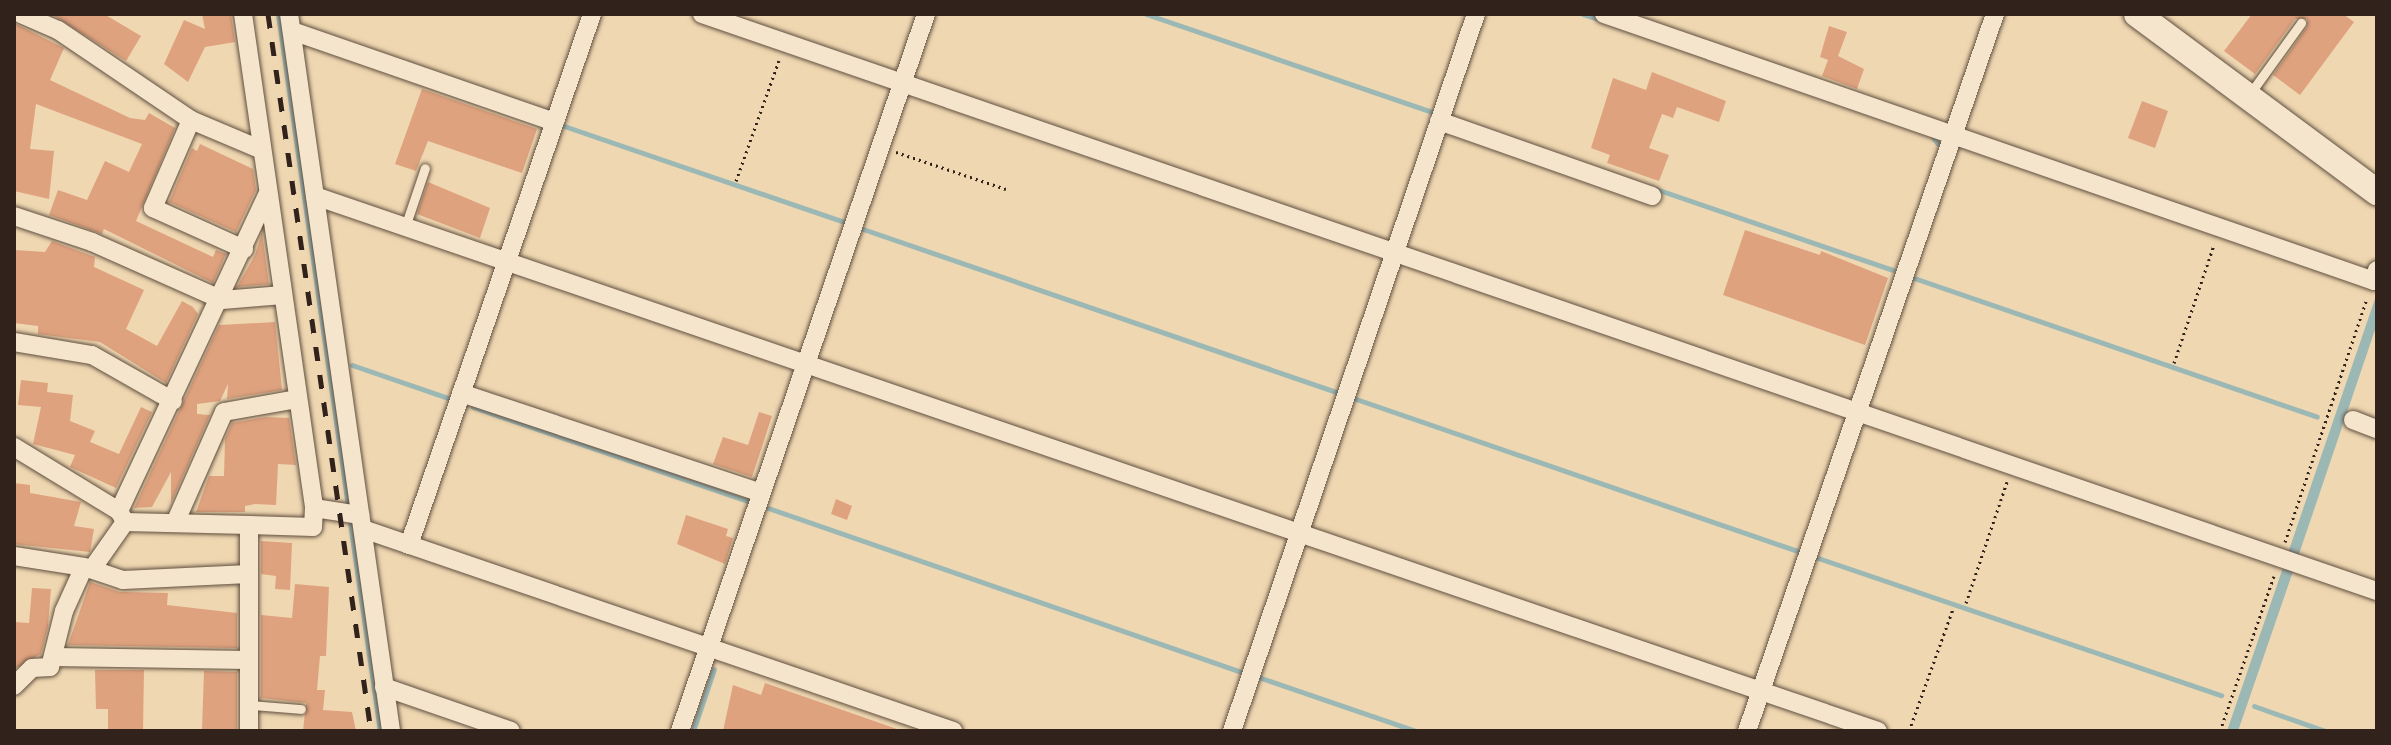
<!DOCTYPE html>
<html>
<head>
<meta charset="utf-8">
<style>
  body { margin:0 }
  #map { position:relative; width:2391px; height:745px; overflow:hidden; background:#efd7b1; font-family:Cardo,serif }
  div>[style] { position:absolute }
  .water>* { inset:0; background:#9cb8b5 }
  .stream>* { height:5px; margin:-2.5px; padding:0 2.5px; transform-origin:2.5px; border-radius:2.5px; background:#9cb8b5 }
  .building>* { inset:0; background:#dfa27e }
  .path>* { height:3px; margin-top:-1.5px; transform-origin:0; background:repeating-linear-gradient(90deg,#31221b 0 2px,transparent 0 6px) }
  .roads { filter:drop-shadow(0 0 2px #604f40) drop-shadow(0 0 2px #604f40) }
  .lane>* { height:9px; margin:-4.5px; padding:0 4.5px; transform-origin:4.5px; border-radius:4.5px; background:#f5e5cc }
  .street>* { height:18px; margin:-9px; padding:0 9px; transform-origin:9px; border-radius:9px; background:#f5e5cc }
  .secondary>* { height:26px; margin:-13px; padding:0 13px; transform-origin:13px; border-radius:13px; background:#f5e5cc }
  .rail>* { height:5px; margin-top:-2.5px; transform-origin:0; background:repeating-linear-gradient(90deg,#31221b 0 14px,transparent 0 28px) }
  span { translate:-50% -50%; white-space:nowrap; text-align:center; line-height:1.15; -webkit-text-stroke:8px #f5e5cc; paint-order:stroke }
  .frame { position:absolute; inset:0; border:16px solid #31221b; pointer-events:none }
</style>
</head>
<body>
<div id="map">
  <div class="water">
    <div style="clip-path:polygon(2377px 293px,2377px 324px,2298px 557px,2238px 731px,2227px 731px)"></div>
  </div>
  <div class="stream">
    <div style="left:278px;top:14px;width:497px;rotate:81.9deg"></div>
    <div style="left:1146px;top:14px;width:302px;rotate:18.9deg"></div>
    <div style="left:1583px;top:14px;width:19px;rotate:18deg"></div>
    <div style="left:564px;top:126px;width:296px;rotate:18.9deg"></div>
    <div style="left:1931px;top:134px;width:11px;rotate:56deg"></div>
    <div style="left:1656px;top:189px;width:250px;rotate:18.9deg"></div>
    <div style="left:863px;top:229px;width:500px;rotate:19.01deg"></div>
    <div style="left:1914px;top:278px;width:426px;rotate:19deg"></div>
    <div style="left:352px;top:365px;width:102px;rotate:19deg"></div>
    <div style="left:1356px;top:399px;width:466px;rotate:19deg"></div>
    <div style="left:473px;top:407px;width:290px;rotate:18.9deg"></div>
    <div style="left:768px;top:508px;width:499px;rotate:19.1deg"></div>
    <div style="left:350px;top:523px;width:210px;rotate:81.8deg"></div>
    <div style="left:1818px;top:558px;width:426px;rotate:18.8deg"></div>
    <div style="left:1261px;top:678px;width:164px;rotate:18.9deg"></div>
    <div style="left:2254px;top:706px;width:75px;rotate:19.4deg"></div>
    <div style="left:693px;top:731px;width:65px;rotate:-71.3deg"></div>
  </div>
  <div class="building">
    <div style="clip-path:polygon(51px 14px,104px 14px,141px 36px,126px 61px)"></div>
    <div style="clip-path:polygon(202px 14px,231px 14px,235px 42px,205px 47px,188px 82px,164px 64px,184px 20px,205px 29px)"></div>
    <div style="clip-path:polygon(2252px 14px,2343px 14px,2354px 22px,2300px 95px,2273px 75px,2307px 27px,2307px 19px,2295px 19px,2255px 74px,2224px 51px)"></div>
    <div style="clip-path:polygon(14px 23px,64px 48px,50px 80px,130px 118px,145px 120px,149px 113px,175px 128px,136px 221px,213px 257px,216px 250px,226px 254px,213px 283px,104px 229px,102px 234px,49px 215px,58px 190px,87px 200px,105px 161px,129px 172px,142px 144px,36px 104px,30px 149px,54px 151px,49px 199px,14px 191px)"></div>
    <div style="clip-path:polygon(1829px 26px,1847px 32px,1838px 56px,1864px 69px,1857px 89px,1822px 76px,1828px 60px,1820px 57px)"></div>
    <div style="clip-path:polygon(1652px 72px,1726px 101px,1719px 122px,1677px 107px,1673px 118px,1662px 114px,1649px 148px,1669px 155px,1659px 181px,1607px 163px,1610px 155px,1591px 148px,1613px 78px,1646px 90px)"></div>
    <div style="clip-path:polygon(422px 89px,537px 129px,522px 173px,428px 141px,416px 171px,395px 164px)"></div>
    <div style="clip-path:polygon(2142px 101px,2168px 111px,2155px 148px,2128px 138px)"></div>
    <div style="clip-path:polygon(200px 144px,253px 169px,256px 190px,236px 232px,169px 202px,192px 148px,197px 151px)"></div>
    <div style="clip-path:polygon(428px 182px,490px 208px,480px 238px,417px 214px)"></div>
    <div style="clip-path:polygon(1745px 230px,1820px 255px,1821px 251px,1888px 278px,1865px 345px,1723px 295px)"></div>
    <div style="clip-path:polygon(262px 233px,269px 284px,237px 287px,255px 255px)"></div>
    <div style="clip-path:polygon(52px 241px,95px 257px,94px 267px,144px 290px,126px 329px,157px 346px,182px 301px,193px 307px,198px 314px,166px 383px,100px 342px,38px 334px,38px 326px,14px 323px,15px 250px,45px 252px)"></div>
    <div style="clip-path:polygon(275px 322px,282px 390px,227px 399px,228px 384px,220px 401px,197px 404px,197px 414px,210px 415px,171px 503px,171px 472px,152px 507px,134px 508px,219px 325px)"></div>
    <div style="clip-path:polygon(21px 380px,48px 383px,47px 392px,73px 395px,70px 421px,95px 431px,90px 442px,119px 454px,141px 407px,152px 412px,116px 488px,70px 467px,75px 455px,33px 444px,41px 407px,18px 405px)"></div>
    <div style="clip-path:polygon(759px 412px,772px 416px,752px 477px,713px 464px,723px 437px,748px 445px)"></div>
    <div style="clip-path:polygon(266px 417px,289px 418px,296px 465px,278px 464px,276px 505px,255px 504px,245px 506px,245px 512px,196px 512px,209px 476px,224px 476px,225px 439px,232px 423px)"></div>
    <div style="clip-path:polygon(14px 483px,30px 485px,30px 493px,81px 502px,74px 526px,94px 529px,90px 552px,14px 544px)"></div>
    <div style="clip-path:polygon(836px 499px,852px 506px,847px 520px,831px 514px)"></div>
    <div style="clip-path:polygon(686px 515px,728px 529px,726px 536px,733px 538px,725px 564px,677px 544px)"></div>
    <div style="clip-path:polygon(261px 541px,292px 543px,290px 590px,275px 589px,276px 576px,261px 574px)"></div>
    <div style="clip-path:polygon(90px 582px,120px 592px,168px 593px,167px 605px,237px 613px,237px 648px,68px 645px)"></div>
    <div style="clip-path:polygon(295px 584px,329px 587px,326px 656px,320px 656px,317px 690px,325px 690px,323px 710px,352px 712px,356px 731px,303px 731px,306px 703px,261px 698px,261px 615px,292px 618px)"></div>
    <div style="clip-path:polygon(32px 588px,51px 589px,48px 627px,41px 654px,14px 669px,14px 622px,29px 623px)"></div>
    <div style="clip-path:polygon(95px 670px,144px 670px,143px 730px,108px 729px,108px 709px,96px 709px)"></div>
    <div style="clip-path:polygon(204px 671px,237px 672px,237px 729px,202px 729px)"></div>
    <div style="clip-path:polygon(765px 683px,897px 729px,897px 731px,723px 731px,733px 685px,761px 695px)"></div>
  </div>
  <div class="path">
    <div style="left:896px;top:152px;width:116px;rotate:18.6deg"></div>
    <div style="left:736px;top:181px;width:128px;rotate:-70.4deg"></div>
    <div style="left:2174px;top:363px;width:125px;rotate:-71.3deg"></div>
    <div style="left:2285px;top:542px;width:256px;rotate:-71.4deg"></div>
    <div style="left:1966px;top:603px;width:128px;rotate:-71.3deg"></div>
    <div style="left:1909px;top:731px;width:130px;rotate:-70.2deg"></div>
    <div style="left:2220px;top:731px;width:164px;rotate:-70.8deg"></div>
  </div>
  <div class="roads">
    <div class="lane">
      <div style="left:2249px;top:95px;width:89px;rotate:-54.2deg"></div>
      <div style="left:405px;top:227px;width:62px;rotate:-71.3deg"></div>
      <div style="left:251px;top:705px;width:50px;rotate:4.6deg"></div>
    </div>
    <div class="street">
      <div style="left:21px;top:14px;width:40px;rotate:23.4deg"></div>
      <div style="left:58px;top:30px;width:161px;rotate:34.1deg"></div>
      <div style="left:191px;top:120px;width:77px;rotate:22.9deg"></div>
      <div style="left:243px;top:14px;width:499px;rotate:81.8deg"></div>
      <div style="left:289px;top:14px;width:724px;rotate:81.9deg"></div>
      <div style="left:702px;top:14px;width:1772px;rotate:19.01deg"></div>
      <div style="left:1604px;top:14px;width:815px;rotate:19.12deg"></div>
      <div style="left:2374px;top:281px;width:11px;rotate:-75deg"></div>
      <div style="left:292px;top:31px;width:278px;rotate:19.1deg"></div>
      <div style="left:191px;top:120px;width:96px;rotate:113.4deg"></div>
      <div style="left:153px;top:208px;width:100px;rotate:24.3deg"></div>
      <div style="left:1439px;top:121px;width:226px;rotate:19.4deg"></div>
      <div style="left:315px;top:196px;width:1652px;rotate:18.9deg"></div>
      <div style="left:14px;top:216px;width:82px;rotate:18.4deg"></div>
      <div style="left:92px;top:242px;width:142px;rotate:24deg"></div>
      <div style="left:222px;top:300px;width:61px;rotate:-4.7deg"></div>
      <div style="left:14px;top:342px;width:79px;rotate:9.5deg"></div>
      <div style="left:92px;top:355px;width:93px;rotate:29.6deg"></div>
      <div style="left:461px;top:393px;width:316px;rotate:18.4deg"></div>
      <div style="left:2353px;top:420px;width:26px;rotate:21deg"></div>
      <div style="left:14px;top:447px;width:123px;rotate:31.4deg"></div>
      <div style="left:119px;top:511px;width:13px;rotate:61deg"></div>
      <div style="left:125px;top:522px;width:124px;rotate:1.4deg"></div>
      <div style="left:119px;top:511px;width:349px;rotate:-64.9deg"></div>
      <div style="left:175px;top:523px;width:121px;rotate:-66.2deg"></div>
      <div style="left:224px;top:412px;width:75px;rotate:-10deg"></div>
      <div style="left:363px;top:529px;width:624px;rotate:18.9deg"></div>
      <div style="left:409px;top:545px;width:562px;rotate:-70.98deg"></div>
      <div style="left:14px;top:556px;width:71px;rotate:8.9deg"></div>
      <div style="left:84px;top:567px;width:41px;rotate:18.4deg"></div>
      <div style="left:123px;top:580px;width:126px;rotate:-2.7deg"></div>
      <div style="left:92px;top:569px;width:57px;rotate:-54.9deg"></div>
      <div style="left:54px;top:657px;width:195px;rotate:0.9deg"></div>
      <div style="left:14px;top:686px;width:25px;rotate:-45deg"></div>
      <div style="left:32px;top:668px;width:18px;rotate:-3deg"></div>
      <div style="left:50px;top:667px;width:58px;rotate:-76deg"></div>
      <div style="left:64px;top:611px;width:48px;rotate:-65.6deg"></div>
      <div style="left:384px;top:687px;width:134px;rotate:19.1deg"></div>
      <div style="left:249px;top:731px;width:206px;rotate:-90deg"></div>
      <div style="left:249px;top:525px;width:64px;rotate:1.8deg"></div>
      <div style="left:313px;top:527px;width:19px;rotate:-87deg"></div>
      <div style="left:314px;top:508px;width:47px;rotate:8.7deg"></div>
      <div style="left:680px;top:731px;width:758px;rotate:-71.06deg"></div>
      <div style="left:1232px;top:731px;width:757px;rotate:-71.21deg"></div>
      <div style="left:1747px;top:731px;width:759px;rotate:-70.92deg"></div>
    </div>
    <div class="secondary">
      <div style="left:2137px;top:14px;width:299px;rotate:36.6deg"></div>
    </div>
  </div>
  <div class="rail">
    <div style="left:268px;top:14px;width:724px;rotate:81.83deg"></div>
  </div>
  <div class="frame"></div>
</div>
</body>
</html>
